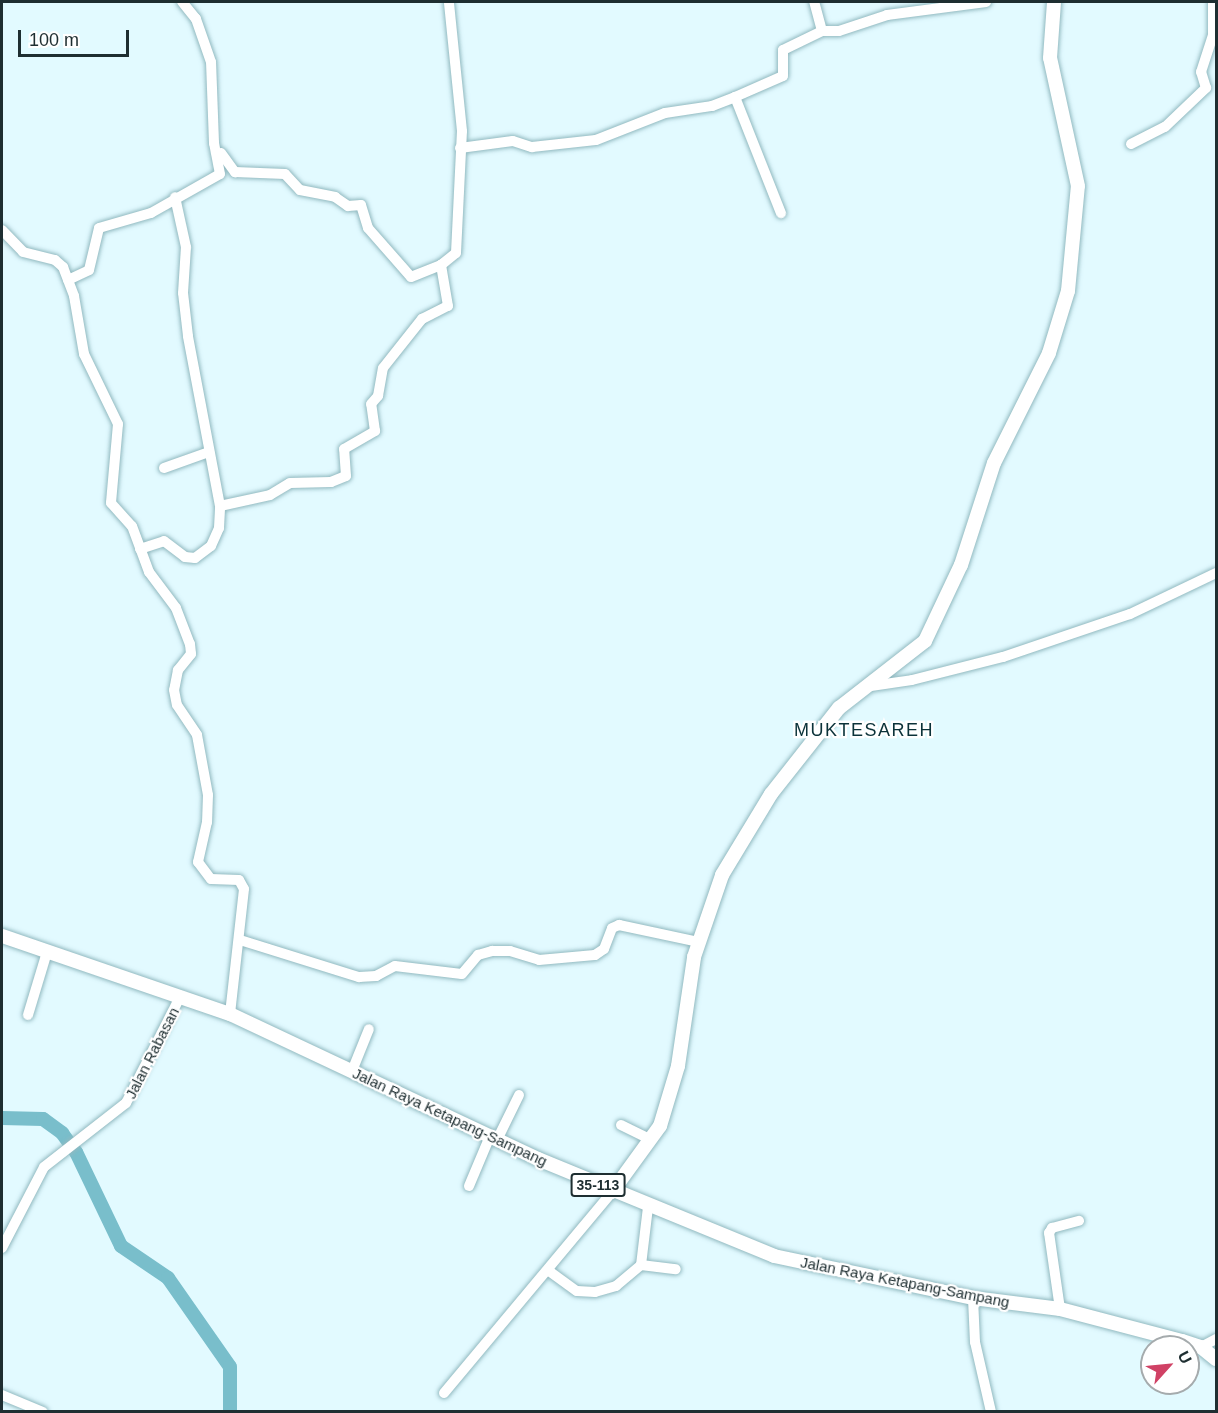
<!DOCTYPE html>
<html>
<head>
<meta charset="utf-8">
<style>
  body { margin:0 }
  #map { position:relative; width:1218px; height:1413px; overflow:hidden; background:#e2faff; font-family:Arial,sans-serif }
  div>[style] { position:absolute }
  .river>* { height:14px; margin:-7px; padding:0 7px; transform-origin:7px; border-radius:7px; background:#79becb }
  .roads { filter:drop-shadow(0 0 2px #91b9c0) drop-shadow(0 0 2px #91b9c0) }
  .minor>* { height:10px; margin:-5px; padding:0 5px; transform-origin:5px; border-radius:5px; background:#fff }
  .major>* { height:14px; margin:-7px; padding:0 7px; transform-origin:7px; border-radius:7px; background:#fff }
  span { translate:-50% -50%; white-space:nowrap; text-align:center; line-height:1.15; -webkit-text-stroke:4.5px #fff; paint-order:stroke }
  .shield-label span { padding:2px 4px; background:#fff; border:2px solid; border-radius:4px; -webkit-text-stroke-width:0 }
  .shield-label { font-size:14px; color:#1e2e31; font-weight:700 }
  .street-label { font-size:15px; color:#1e2e31 }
  .quarter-label { font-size:18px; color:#0b3239; letter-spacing:1.5px }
  .frame { position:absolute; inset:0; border:3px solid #1e2e31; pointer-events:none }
  .north { position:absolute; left:1140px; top:1335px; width:60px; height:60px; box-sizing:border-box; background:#fff; border:2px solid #a5abad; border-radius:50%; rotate:63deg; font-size:16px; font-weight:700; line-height:24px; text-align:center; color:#1e2e31 }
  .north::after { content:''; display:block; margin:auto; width:21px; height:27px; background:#d04165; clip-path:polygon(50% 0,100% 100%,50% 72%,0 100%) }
  .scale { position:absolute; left:18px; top:30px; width:111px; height:27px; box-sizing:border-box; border:3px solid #1e2e31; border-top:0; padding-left:8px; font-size:18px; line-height:21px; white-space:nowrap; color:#1e2e31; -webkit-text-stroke:4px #fff; paint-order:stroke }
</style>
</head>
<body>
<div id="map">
  <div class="river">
    <div style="left:2px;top:1118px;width:41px;rotate:1.4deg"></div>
    <div style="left:43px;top:1119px;width:24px;rotate:36deg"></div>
    <div style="left:62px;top:1133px;width:24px;rotate:54deg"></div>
    <div style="left:76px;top:1152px;width:104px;rotate:64.4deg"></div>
    <div style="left:121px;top:1246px;width:57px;rotate:34.2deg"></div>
    <div style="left:168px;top:1278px;width:108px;rotate:55.1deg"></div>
    <div style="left:230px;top:1367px;width:45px;rotate:90deg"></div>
  </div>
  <div class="roads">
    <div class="minor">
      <div style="left:822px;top:31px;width:17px"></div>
      <div style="left:839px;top:31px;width:51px;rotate:-18.4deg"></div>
      <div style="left:887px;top:15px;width:100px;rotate:-7.5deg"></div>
      <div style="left:735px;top:97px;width:125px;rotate:68.4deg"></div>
      <div style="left:1131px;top:144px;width:38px;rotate:-27deg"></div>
      <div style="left:1165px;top:127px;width:57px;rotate:-43.6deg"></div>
      <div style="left:1206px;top:88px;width:17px;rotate:-107deg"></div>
      <div style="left:1201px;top:72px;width:38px;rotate:-72deg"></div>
      <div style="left:1213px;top:36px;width:34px;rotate:-90deg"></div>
      <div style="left:460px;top:148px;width:53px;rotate:-7.5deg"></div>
      <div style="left:513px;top:141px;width:20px;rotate:18deg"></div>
      <div style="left:532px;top:147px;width:64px;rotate:-6.2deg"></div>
      <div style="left:596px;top:140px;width:74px;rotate:-21.4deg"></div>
      <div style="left:665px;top:113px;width:48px;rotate:-8.5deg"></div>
      <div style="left:712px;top:106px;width:25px;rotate:-21deg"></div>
      <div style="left:735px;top:97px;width:52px;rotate:-23.6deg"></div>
      <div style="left:783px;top:76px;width:26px;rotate:-90deg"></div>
      <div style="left:783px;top:50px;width:43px;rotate:-26deg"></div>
      <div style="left:822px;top:31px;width:30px;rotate:-105deg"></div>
      <div style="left:221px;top:153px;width:24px;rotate:54deg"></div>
      <div style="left:235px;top:172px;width:50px;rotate:2.3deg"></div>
      <div style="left:285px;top:174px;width:22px;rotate:47deg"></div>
      <div style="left:300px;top:190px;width:36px;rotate:11deg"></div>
      <div style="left:335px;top:197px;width:16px;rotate:35deg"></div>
      <div style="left:348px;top:206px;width:13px;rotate:-4deg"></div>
      <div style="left:361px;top:205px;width:24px;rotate:73deg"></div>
      <div style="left:368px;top:228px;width:65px;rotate:48.7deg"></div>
      <div style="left:411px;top:277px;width:32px;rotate:-22deg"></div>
      <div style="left:2px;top:230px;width:30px;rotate:46deg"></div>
      <div style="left:23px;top:252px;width:33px;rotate:14deg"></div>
      <div style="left:55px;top:260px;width:11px;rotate:41deg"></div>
      <div style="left:63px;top:267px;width:31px;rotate:69deg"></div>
      <div style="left:74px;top:296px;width:59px;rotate:80.2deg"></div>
      <div style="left:84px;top:354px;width:78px;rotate:64.1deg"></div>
      <div style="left:118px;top:424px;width:79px;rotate:95.1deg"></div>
      <div style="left:111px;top:503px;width:31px;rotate:48deg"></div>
      <div style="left:132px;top:526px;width:49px;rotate:69.7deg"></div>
      <div style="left:149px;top:572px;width:45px;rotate:53.1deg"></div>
      <div style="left:176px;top:608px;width:39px;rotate:69deg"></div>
      <div style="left:190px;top:644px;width:10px;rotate:84deg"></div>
      <div style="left:191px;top:654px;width:21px;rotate:129deg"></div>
      <div style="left:178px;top:670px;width:20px;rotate:101deg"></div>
      <div style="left:174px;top:690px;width:15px;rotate:79deg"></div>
      <div style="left:177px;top:705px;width:36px;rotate:56deg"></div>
      <div style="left:197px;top:735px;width:61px;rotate:79.6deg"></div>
      <div style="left:208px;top:795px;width:27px;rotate:92deg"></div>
      <div style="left:207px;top:822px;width:41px;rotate:102.7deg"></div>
      <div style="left:198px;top:862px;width:21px;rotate:53deg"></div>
      <div style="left:211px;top:879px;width:28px;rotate:2deg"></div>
      <div style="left:239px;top:880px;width:10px;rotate:61deg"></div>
      <div style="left:244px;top:889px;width:126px;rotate:96.4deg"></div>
      <div style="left:68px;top:280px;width:23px;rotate:-25deg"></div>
      <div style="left:89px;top:270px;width:43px;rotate:-76.6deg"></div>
      <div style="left:99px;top:228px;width:54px;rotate:-16.1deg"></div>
      <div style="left:151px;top:213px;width:79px;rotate:-29.5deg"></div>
      <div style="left:220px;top:174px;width:32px;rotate:-101deg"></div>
      <div style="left:214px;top:143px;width:81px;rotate:-92.1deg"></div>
      <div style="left:211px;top:62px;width:46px;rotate:-109.2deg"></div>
      <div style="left:196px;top:19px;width:22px;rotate:-129deg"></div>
      <div style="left:164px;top:468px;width:48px;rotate:-19.6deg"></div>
      <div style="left:220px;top:506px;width:51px;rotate:-12.4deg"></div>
      <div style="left:270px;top:495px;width:23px;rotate:-31deg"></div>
      <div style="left:290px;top:483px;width:41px;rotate:-1.4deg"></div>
      <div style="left:331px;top:482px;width:16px;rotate:-22deg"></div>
      <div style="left:346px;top:476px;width:27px;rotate:-94deg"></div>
      <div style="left:344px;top:449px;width:36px;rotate:-30deg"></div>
      <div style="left:375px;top:431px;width:27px;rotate:-98deg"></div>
      <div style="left:371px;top:404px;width:11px;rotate:-49deg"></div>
      <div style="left:378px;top:396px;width:28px;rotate:-80deg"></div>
      <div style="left:383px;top:368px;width:63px;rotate:-51.5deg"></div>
      <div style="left:422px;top:319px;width:29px;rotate:-27deg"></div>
      <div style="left:448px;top:306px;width:42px;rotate:-99.7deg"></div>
      <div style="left:441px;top:265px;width:19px;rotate:-39deg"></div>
      <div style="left:456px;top:253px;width:122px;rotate:-87.2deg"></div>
      <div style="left:462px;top:131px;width:130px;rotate:-95.8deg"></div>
      <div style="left:140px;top:549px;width:25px;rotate:-18deg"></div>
      <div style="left:164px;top:541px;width:26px;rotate:37deg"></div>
      <div style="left:185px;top:557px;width:10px;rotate:6deg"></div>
      <div style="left:195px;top:558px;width:20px;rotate:-37deg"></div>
      <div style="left:211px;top:546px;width:20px;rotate:-66deg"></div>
      <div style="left:219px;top:528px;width:22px;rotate:-87deg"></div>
      <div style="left:220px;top:506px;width:173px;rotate:-100.7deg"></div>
      <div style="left:188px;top:336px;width:43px;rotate:-96.6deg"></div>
      <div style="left:183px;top:293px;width:46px;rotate:-86.3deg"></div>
      <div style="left:186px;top:247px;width:51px;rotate:-102.4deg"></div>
      <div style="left:871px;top:686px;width:41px;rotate:-8.3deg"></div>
      <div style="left:912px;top:680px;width:94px;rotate:-14.2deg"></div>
      <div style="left:1003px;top:657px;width:134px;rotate:-18.7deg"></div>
      <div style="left:1130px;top:614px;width:95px;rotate:-25.5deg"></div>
      <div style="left:240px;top:940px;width:125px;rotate:17.3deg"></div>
      <div style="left:359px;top:977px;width:17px;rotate:-3deg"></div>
      <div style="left:376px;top:976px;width:21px;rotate:-28deg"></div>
      <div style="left:395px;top:966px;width:67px;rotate:6.8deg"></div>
      <div style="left:462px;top:974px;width:25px;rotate:-50deg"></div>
      <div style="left:478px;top:955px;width:15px;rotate:-16deg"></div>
      <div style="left:492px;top:951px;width:18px"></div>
      <div style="left:510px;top:951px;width:30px;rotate:17deg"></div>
      <div style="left:539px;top:960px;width:56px;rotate:-5.1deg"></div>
      <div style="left:595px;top:955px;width:11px;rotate:-34deg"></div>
      <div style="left:604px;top:949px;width:22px;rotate:-69deg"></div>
      <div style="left:612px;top:928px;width:8px;rotate:-23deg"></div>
      <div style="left:619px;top:925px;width:82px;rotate:12deg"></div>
      <div style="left:28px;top:1015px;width:66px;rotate:-73.2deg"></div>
      <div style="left:352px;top:1071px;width:45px;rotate:-68deg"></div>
      <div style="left:621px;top:1125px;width:34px;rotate:26deg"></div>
      <div style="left:497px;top:1140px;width:50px;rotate:-63.9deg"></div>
      <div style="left:469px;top:1186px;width:54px;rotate:-67.2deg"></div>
      <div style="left:2px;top:1248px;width:91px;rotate:-62.6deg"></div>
      <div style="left:44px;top:1167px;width:104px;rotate:-38deg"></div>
      <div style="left:126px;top:1103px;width:117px;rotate:-63deg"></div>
      <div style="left:641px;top:1265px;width:35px;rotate:7deg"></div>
      <div style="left:549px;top:1271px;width:34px;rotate:36deg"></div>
      <div style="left:577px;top:1291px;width:18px;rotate:3deg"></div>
      <div style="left:595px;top:1292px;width:22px;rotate:-16deg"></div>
      <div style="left:616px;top:1286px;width:33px;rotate:-40deg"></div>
      <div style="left:641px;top:1265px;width:58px;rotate:-83.1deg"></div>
      <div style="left:973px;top:1298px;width:44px;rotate:87.4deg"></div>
      <div style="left:975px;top:1342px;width:72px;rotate:77.1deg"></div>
      <div style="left:1060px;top:1309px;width:77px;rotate:-98.2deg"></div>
      <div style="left:1049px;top:1233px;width:6px;rotate:-59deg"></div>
      <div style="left:1052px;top:1228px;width:28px;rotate:-15deg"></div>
      <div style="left:1201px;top:1347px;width:17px;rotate:-28deg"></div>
      <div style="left:444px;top:1393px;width:262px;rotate:-50.1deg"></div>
      <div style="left:2px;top:1395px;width:44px;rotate:22.5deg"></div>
    </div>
    <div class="major">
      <div style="left:2px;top:936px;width:241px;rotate:18.9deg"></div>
      <div style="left:230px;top:1014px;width:340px;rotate:25.2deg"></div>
      <div style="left:538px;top:1159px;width:255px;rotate:22.3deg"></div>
      <div style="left:774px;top:1256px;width:203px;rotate:11.9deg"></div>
      <div style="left:973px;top:1298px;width:88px;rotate:7.2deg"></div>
      <div style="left:1060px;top:1309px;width:126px;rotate:14.7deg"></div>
      <div style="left:1182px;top:1341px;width:20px;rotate:18deg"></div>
      <div style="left:1201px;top:1347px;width:19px;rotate:39deg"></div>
      <div style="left:612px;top:1192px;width:82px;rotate:-54deg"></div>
      <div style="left:660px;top:1126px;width:63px;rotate:-73.3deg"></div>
      <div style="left:678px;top:1066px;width:110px;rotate:-81.6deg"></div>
      <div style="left:694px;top:957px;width:87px;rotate:-71.1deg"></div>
      <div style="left:722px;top:875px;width:95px;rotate:-58.8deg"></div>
      <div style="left:771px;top:794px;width:110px;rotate:-51.7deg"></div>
      <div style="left:839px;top:708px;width:109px;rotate:-37.9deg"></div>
      <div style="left:925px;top:641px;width:84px;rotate:-64.7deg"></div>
      <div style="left:961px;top:565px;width:107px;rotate:-72.1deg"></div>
      <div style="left:994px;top:463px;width:123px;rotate:-63.4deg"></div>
      <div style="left:1049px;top:353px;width:65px;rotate:-73deg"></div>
      <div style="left:1068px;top:291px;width:105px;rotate:-84.6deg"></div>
      <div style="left:1078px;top:186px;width:131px;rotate:-102.3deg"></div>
      <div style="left:1050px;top:58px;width:56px;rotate:-85.9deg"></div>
    </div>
  </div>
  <div class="shield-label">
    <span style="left:598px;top:1185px">35-113</span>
  </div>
  <div class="street-label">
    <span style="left:152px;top:1053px;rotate:-63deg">Jalan Rabasan</span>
    <span style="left:450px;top:1117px;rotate:25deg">Jalan Raya Ketapang-Sampang</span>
    <span style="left:905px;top:1282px;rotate:11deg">Jalan Raya Ketapang-Sampang</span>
  </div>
  <div class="quarter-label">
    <span style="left:864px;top:730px">MUKTESAREH</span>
  </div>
  <div class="frame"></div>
  <div class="north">U</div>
  <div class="scale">100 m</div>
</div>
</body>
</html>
